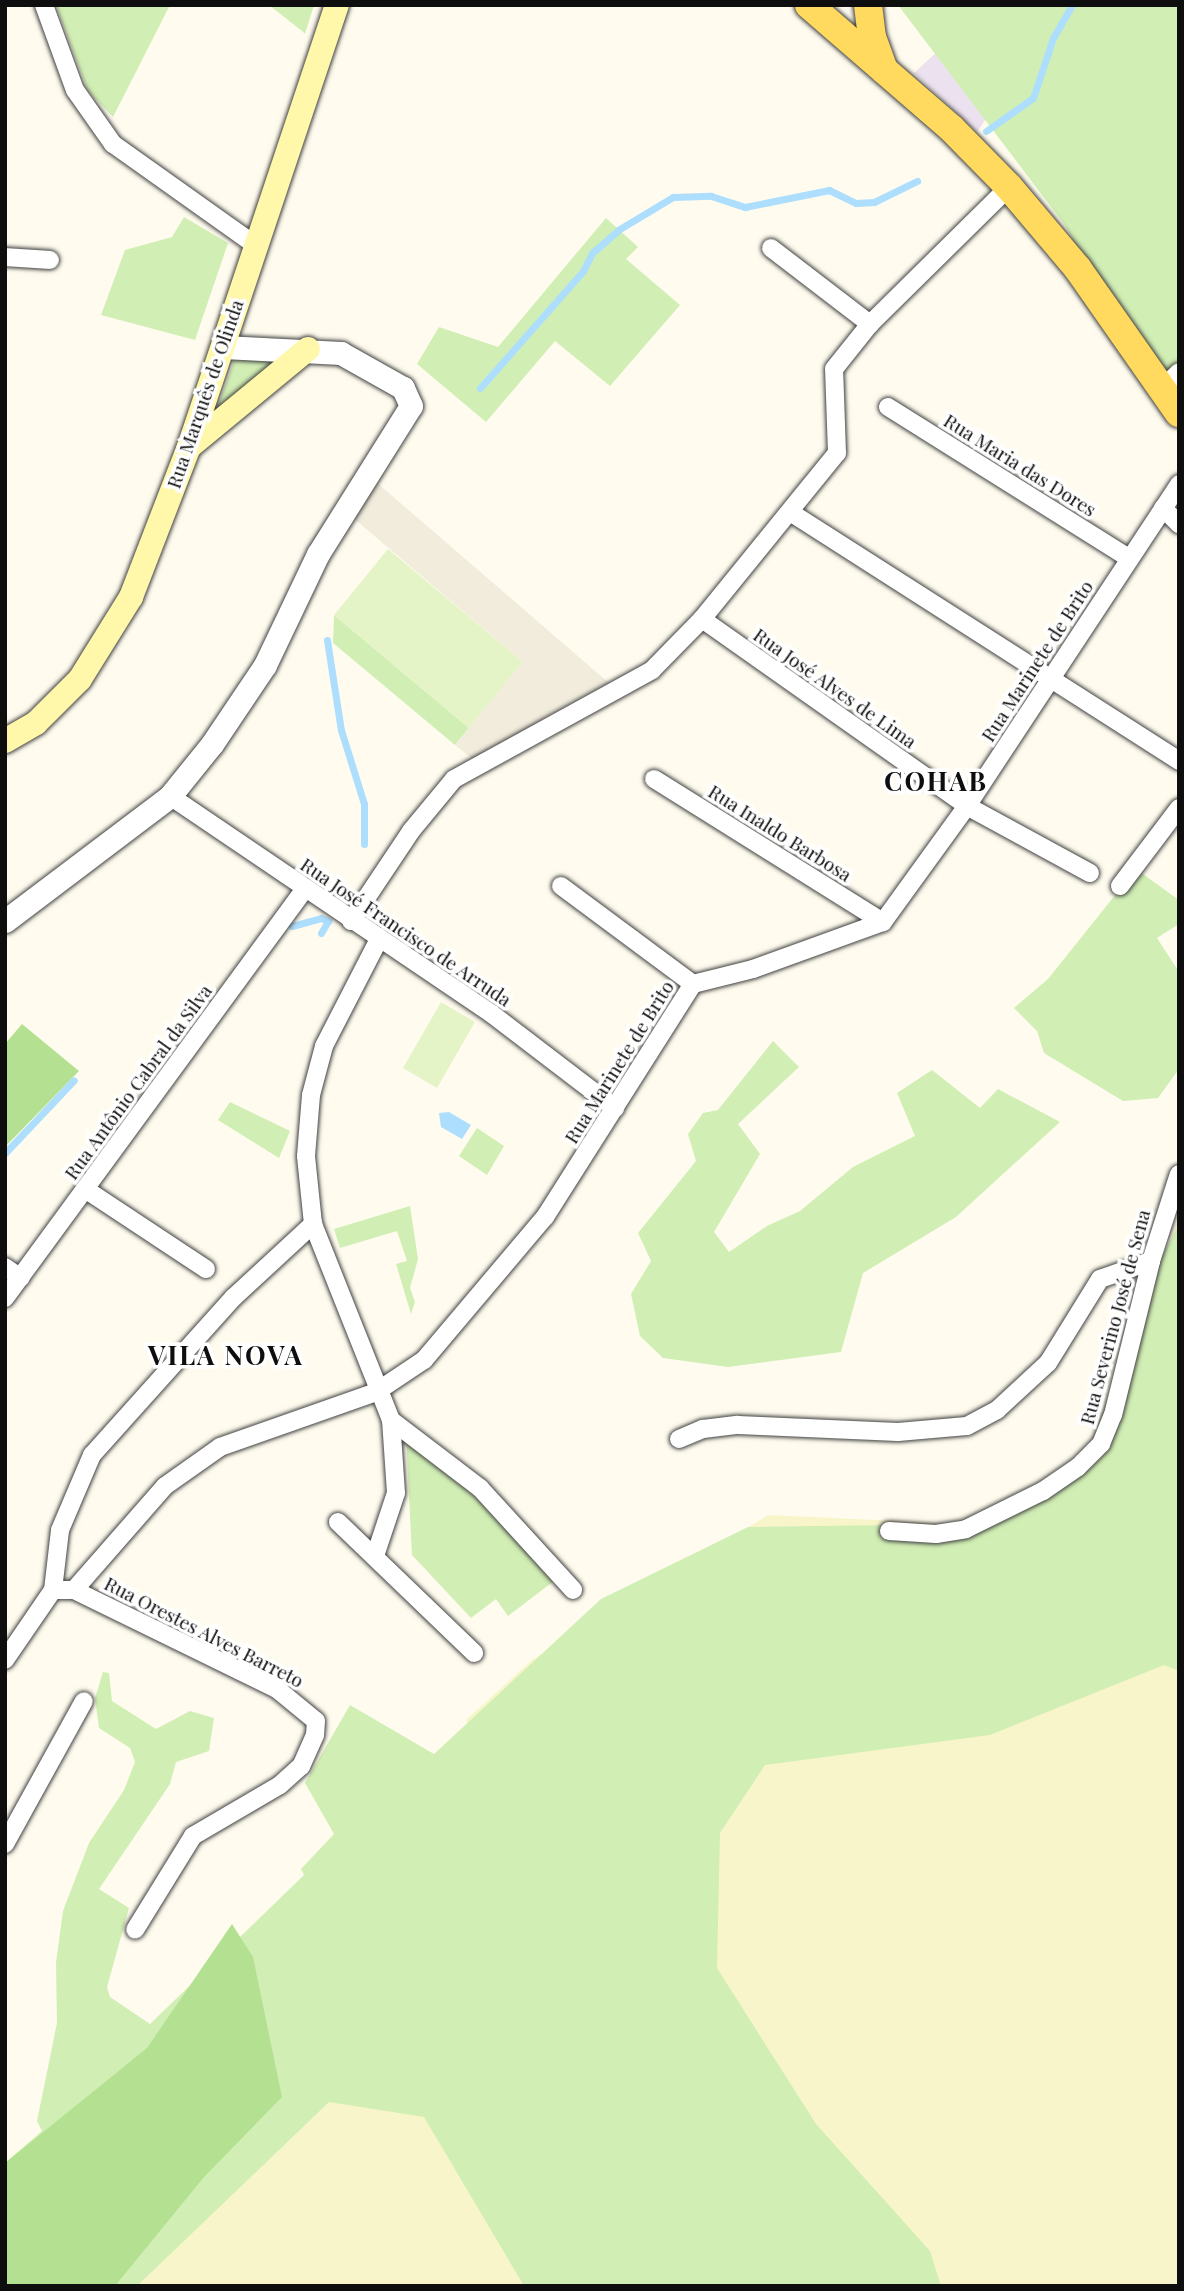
<!DOCTYPE html>
<html>
<head>
<meta charset="utf-8">
<style>
  body { margin:0 }
  #map { position:relative; width:1184px; height:2291px; overflow:hidden; background:#fffcef; font-family:"Playfair Display",serif }
  div>[style] { position:absolute }
  .industrial>* { inset:0; background:#ece1ee }
  .farmland>* { inset:0; background:#f9f5cb }
  .green>* { inset:0; background:#d1eeb4 }
  .forest>* { inset:0; background:#b4e191 }
  .pitch>* { inset:0; background:#e4f4c7 }
  .plaza>* { inset:0; background:#f1ecdc }
  .water>* { inset:0; background:#addefd }
  .stream>* { height:7px; margin:-3.5px; padding:0 3.5px; transform-origin:3.5px; border-radius:3.5px; background:#addefd }
  .roads { filter:drop-shadow(0 0 2px #414141) drop-shadow(0 0 2px #414141) }
  .minor>* { height:18px; margin:-9px; padding:0 9px; transform-origin:9px; border-radius:9px; background:#fff }
  .tertiary>* { height:23px; margin:-11.5px; padding:0 11.5px; transform-origin:11.5px; border-radius:11.5px; background:#fff }
  .secondary>* { height:24px; margin:-12px; padding:0 12px; transform-origin:12px; border-radius:12px; background:#fff7aa }
  .primary>* { height:28px; margin:-14px; padding:0 14px; transform-origin:14px; border-radius:14px; background:#ffda5f }
  span { translate:-50% -50%; white-space:nowrap; text-align:center; line-height:1.15; -webkit-text-stroke:7px #fff; paint-order:stroke }
  .street-label { font-size:19px; color:#0e0e0e }
  .district-label { font-size:26px; color:#0e0e0e; font-weight:700; letter-spacing:2px }
  .frame { position:absolute; inset:0; border:7px solid #0e0e0e; pointer-events:none }
</style>
</head>
<body>
<div id="map">
  <div class="industrial">
    <div style="clip-path:polygon(966px 25px,1012px 81px,977px 132px,914px 73px)"></div>
  </div>
  <div class="farmland">
    <div style="clip-path:polygon(1179px 1218px,1179px 2286px,802px 2286px,488px 1772px,466px 1720px,532px 1660px,768px 1515px,964px 1524px,1081px 1469px)"></div>
    <div style="clip-path:polygon(253px 1957px,687px 2286px,115px 2286px)"></div>
  </div>
  <div class="green">
    <div style="clip-path:polygon(56px 5px,170px 5px,113px 117px,88px 91px)"></div>
    <div style="clip-path:polygon(269px 5px,314px 5px,305px 34px,302px 31px)"></div>
    <div style="clip-path:polygon(898px 5px,1179px 5px,1179px 425px,1064px 224px)"></div>
    <div style="clip-path:polygon(184px 217px,228px 243px,195px 340px,101px 315px,125px 250px,172px 237px)"></div>
    <div style="clip-path:polygon(606px 218px,638px 247px,626px 259px,680px 305px,610px 386px,555px 341px,486px 422px,417px 364px,439px 327px,498px 347px)"></div>
    <div style="clip-path:polygon(288px 357px,215px 414px,235px 358px)"></div>
    <div style="clip-path:polygon(334px 615px,469px 728px,455px 745px,333px 643px)"></div>
    <div style="clip-path:polygon(1136px 869px,1179px 900px,1179px 924px,1157px 938px,1179px 972px,1179px 1069px,1158px 1098px,1123px 1101px,1044px 1053px,1037px 1031px,1014px 1008px,1048px 979px)"></div>
    <div style="clip-path:polygon(773px 1041px,799px 1067px,738px 1124px,760px 1154px,714px 1232px,729px 1252px,767px 1226px,800px 1211px,853px 1167px,915px 1136px,897px 1093px,932px 1070px,980px 1108px,998px 1089px,1060px 1122px,956px 1217px,863px 1273px,841px 1352px,728px 1367px,663px 1358px,640px 1336px,631px 1294px,651px 1261px,638px 1233px,696px 1161px,688px 1134px,703px 1113px,718px 1110px)"></div>
    <div style="clip-path:polygon(230px 1102px,290px 1131px,279px 1158px,218px 1120px)"></div>
    <div style="clip-path:polygon(477px 1128px,504px 1146px,487px 1175px,459px 1156px)"></div>
    <div style="clip-path:polygon(410px 1206px,418px 1259px,410px 1288px,415px 1302px,411px 1314px,396px 1264px,407px 1261px,397px 1231px,340px 1248px,334px 1229px)"></div>
    <div style="clip-path:polygon(1179px 1225px,1179px 1671px,1164px 1665px,990px 1735px,765px 1765px,720px 1833px,717px 1968px,816px 2124px,930px 2251px,941px 2286px,524px 2286px,424px 2117px,329px 2102px,137px 2286px,5px 2286px,5px 2163px,42px 2131px,37px 2121px,57px 2023px,56px 1963px,63px 1911px,89px 1843px,124px 1790px,135px 1762px,130px 1748px,99px 1728px,95px 1698px,103px 1672px,109px 1673px,112px 1701px,156px 1729px,190px 1711px,214px 1718px,209px 1751px,176px 1762px,170px 1784px,99px 1889px,129px 1908px,107px 1987px,110px 1997px,150px 2024px,304px 1875px,301px 1869px,334px 1834px,305px 1783px,350px 1705px,434px 1754px,601px 1599px,748px 1527px,964px 1524px,1081px 1469px,1159px 1261px)"></div>
    <div style="clip-path:polygon(406px 1436px,514px 1525px,554px 1581px,508px 1616px,496px 1599px,471px 1618px,412px 1555px)"></div>
  </div>
  <div class="forest">
    <div style="clip-path:polygon(22px 1024px,79px 1071px,5px 1147px,5px 1044px)"></div>
    <div style="clip-path:polygon(232px 1924px,253px 1957px,282px 2097px,204px 2177px,115px 2286px,5px 2286px,5px 2163px,147px 2048px)"></div>
  </div>
  <div class="pitch">
    <div style="clip-path:polygon(388px 549px,523px 662px,469px 728px,334px 615px)"></div>
    <div style="clip-path:polygon(441px 1002px,475px 1022px,437px 1088px,403px 1068px)"></div>
  </div>
  <div class="plaza">
    <div style="clip-path:polygon(368px 475px,609px 683px,547px 716px,515px 743px,478px 763px,455px 745px,523px 662px,345px 511px)"></div>
  </div>
  <div class="water">
    <div style="clip-path:polygon(449px 1112px,471px 1125px,462px 1139px,441px 1127px,439px 1113px)"></div>
  </div>
  <div class="stream">
    <div style="left:986px;top:131px;width:57px;rotate:-35.1deg"></div>
    <div style="left:1033px;top:98px;width:63px;rotate:-71.6deg"></div>
    <div style="left:1053px;top:38px;width:38px;rotate:-60deg"></div>
    <div style="left:480px;top:388px;width:156px;rotate:-48.6deg"></div>
    <div style="left:583px;top:271px;width:20px;rotate:-63deg"></div>
    <div style="left:592px;top:253px;width:35px;rotate:-41deg"></div>
    <div style="left:618px;top:230px;width:64px;rotate:-31deg"></div>
    <div style="left:673px;top:197px;width:38px;rotate:-2deg"></div>
    <div style="left:711px;top:196px;width:36px;rotate:18deg"></div>
    <div style="left:745px;top:207px;width:86px;rotate:-11.4deg"></div>
    <div style="left:829px;top:190px;width:30px;rotate:26deg"></div>
    <div style="left:856px;top:203px;width:18px;rotate:-3deg"></div>
    <div style="left:874px;top:202px;width:48px;rotate:-26deg"></div>
    <div style="left:327px;top:640px;width:91px;rotate:81.2deg"></div>
    <div style="left:341px;top:730px;width:77px;rotate:72.7deg"></div>
    <div style="left:364px;top:804px;width:40px;rotate:90deg"></div>
    <div style="left:292px;top:926px;width:30px;rotate:-15deg"></div>
    <div style="left:321px;top:918px;width:8px;rotate:23deg"></div>
    <div style="left:328px;top:921px;width:14px;rotate:120deg"></div>
    <div style="left:5px;top:1153px;width:100px;rotate:-46.6deg"></div>
  </div>
  <div class="roads">
    <div class="minor">
      <div style="left:44px;top:5px;width:90px;rotate:70deg"></div>
      <div style="left:75px;top:90px;width:66px;rotate:54.9deg"></div>
      <div style="left:113px;top:144px;width:174px;rotate:35.4deg"></div>
      <div style="left:771px;top:248px;width:125px;rotate:37.5deg"></div>
      <div style="left:5px;top:257px;width:45px;rotate:3.8deg"></div>
      <div style="left:1164px;top:387px;width:21px;rotate:-45deg"></div>
      <div style="left:888px;top:407px;width:284px;rotate:32.1deg"></div>
      <div style="left:1163px;top:508px;width:23px;rotate:45deg"></div>
      <div style="left:790px;top:512px;width:462px;rotate:32.6deg"></div>
      <div style="left:702px;top:619px;width:324px;rotate:35.2deg"></div>
      <div style="left:967px;top:806px;width:140px;rotate:28.6deg"></div>
      <div style="left:654px;top:779px;width:270px;rotate:32deg"></div>
      <div style="left:170px;top:796px;width:389px;rotate:34.1deg"></div>
      <div style="left:492px;top:1014px;width:155px;rotate:37.4deg"></div>
      <div style="left:561px;top:886px;width:164px;rotate:36.6deg"></div>
      <div style="left:1120px;top:886px;width:98px;rotate:-52.9deg"></div>
      <div style="left:351px;top:921px;width:108px;rotate:-56.3deg"></div>
      <div style="left:411px;top:831px;width:67px;rotate:-50.4deg"></div>
      <div style="left:454px;top:779px;width:226px;rotate:-28.8deg"></div>
      <div style="left:652px;top:670px;width:71px;rotate:-45.6deg"></div>
      <div style="left:702px;top:619px;width:214px;rotate:-50.9deg"></div>
      <div style="left:837px;top:453px;width:84px;rotate:-92deg"></div>
      <div style="left:834px;top:369px;width:58px;rotate:-51.3deg"></div>
      <div style="left:870px;top:324px;width:195px;rotate:-44.6deg"></div>
      <div style="left:85px;top:1189px;width:145px;rotate:33.5deg"></div>
      <div style="left:5px;top:1267px;width:19px;rotate:35deg"></div>
      <div style="left:5px;top:1298px;width:506px;rotate:-53.76deg"></div>
      <div style="left:391px;top:1420px;width:112px;rotate:37.4deg"></div>
      <div style="left:480px;top:1488px;width:138px;rotate:47.6deg"></div>
      <div style="left:679px;top:1439px;width:26px;rotate:-23deg"></div>
      <div style="left:703px;top:1429px;width:35px;rotate:-7deg"></div>
      <div style="left:738px;top:1425px;width:160px;rotate:2.5deg"></div>
      <div style="left:898px;top:1432px;width:69px;rotate:-5deg"></div>
      <div style="left:967px;top:1426px;width:34px;rotate:-28deg"></div>
      <div style="left:997px;top:1410px;width:69px;rotate:-42.7deg"></div>
      <div style="left:1048px;top:1363px;width:99px;rotate:-58.2deg"></div>
      <div style="left:1100px;top:1279px;width:54px;rotate:-19.4deg"></div>
      <div style="left:338px;top:1522px;width:189px;rotate:43.9deg"></div>
      <div style="left:889px;top:1531px;width:47px;rotate:3.7deg"></div>
      <div style="left:936px;top:1534px;width:30px;rotate:-9deg"></div>
      <div style="left:966px;top:1529px;width:86px;rotate:-26.3deg"></div>
      <div style="left:1043px;top:1491px;width:42px;rotate:-34.4deg"></div>
      <div style="left:1078px;top:1467px;width:33px;rotate:-45deg"></div>
      <div style="left:1101px;top:1444px;width:31px;rotate:-68deg"></div>
      <div style="left:1113px;top:1415px;width:159px;rotate:-76.1deg"></div>
      <div style="left:1151px;top:1261px;width:91px;rotate:-72.2deg"></div>
      <div style="left:375px;top:1556px;width:66px;rotate:-71.6deg"></div>
      <div style="left:396px;top:1493px;width:73px;rotate:-93.9deg"></div>
      <div style="left:391px;top:1420px;width:211px;rotate:-111.7deg"></div>
      <div style="left:313px;top:1224px;width:68px;rotate:-95.9deg"></div>
      <div style="left:306px;top:1156px;width:61px;rotate:-85.3deg"></div>
      <div style="left:311px;top:1095px;width:51px;rotate:-75.1deg"></div>
      <div style="left:324px;top:1046px;width:120px;rotate:-62.8deg"></div>
      <div style="left:53px;top:1590px;width:21px"></div>
      <div style="left:74px;top:1590px;width:138px;rotate:-48.8deg"></div>
      <div style="left:165px;top:1486px;width:67px;rotate:-35.3deg"></div>
      <div style="left:220px;top:1447px;width:165px;rotate:-19.4deg"></div>
      <div style="left:376px;top:1392px;width:58px;rotate:-33.7deg"></div>
      <div style="left:424px;top:1360px;width:187px;rotate:-49.8deg"></div>
      <div style="left:545px;top:1217px;width:276px;rotate:-57.6deg"></div>
      <div style="left:693px;top:984px;width:62px;rotate:-14deg"></div>
      <div style="left:753px;top:969px;width:138px;rotate:-19.9deg"></div>
      <div style="left:883px;top:922px;width:143px;rotate:-54.1deg"></div>
      <div style="left:967px;top:806px;width:386px;rotate:-56.6deg"></div>
      <div style="left:53px;top:1590px;width:60px;rotate:-83.3deg"></div>
      <div style="left:60px;top:1530px;width:82px;rotate:-66.9deg"></div>
      <div style="left:92px;top:1455px;width:212px;rotate:-48.1deg"></div>
      <div style="left:234px;top:1297px;width:108px;rotate:-42.7deg"></div>
      <div style="left:74px;top:1590px;width:226px;rotate:26deg"></div>
      <div style="left:277px;top:1689px;width:50px;rotate:39.4deg"></div>
      <div style="left:316px;top:1721px;width:14px;rotate:94deg"></div>
      <div style="left:315px;top:1735px;width:34px;rotate:114deg"></div>
      <div style="left:301px;top:1766px;width:28px;rotate:138deg"></div>
      <div style="left:280px;top:1785px;width:101px;rotate:149.6deg"></div>
      <div style="left:193px;top:1836px;width:110px;rotate:121.7deg"></div>
      <div style="left:5px;top:1660px;width:85px;rotate:-55.6deg"></div>
      <div style="left:5px;top:1844px;width:163px;rotate:-61.1deg"></div>
    </div>
    <div class="tertiary">
      <div style="left:5px;top:921px;width:207px;rotate:-37.1deg"></div>
      <div style="left:170px;top:796px;width:67px;rotate:-51.1deg"></div>
      <div style="left:212px;top:744px;width:95px;rotate:-56.1deg"></div>
      <div style="left:265px;top:665px;width:123px;rotate:-64.5deg"></div>
      <div style="left:318px;top:554px;width:175px;rotate:-57.9deg"></div>
      <div style="left:411px;top:406px;width:20px;rotate:-114deg"></div>
      <div style="left:403px;top:388px;width:71px;rotate:-150.6deg"></div>
      <div style="left:341px;top:353px;width:118px;rotate:-177.1deg"></div>
    </div>
    <div class="secondary">
      <div style="left:189px;top:447px;width:154px;rotate:-39.5deg"></div>
      <div style="left:5px;top:741px;width:36px;rotate:-30deg"></div>
      <div style="left:36px;top:723px;width:62px;rotate:-45deg"></div>
      <div style="left:80px;top:679px;width:97px;rotate:-58.1deg"></div>
      <div style="left:131px;top:597px;width:161px;rotate:-68.9deg"></div>
      <div style="left:189px;top:447px;width:466px;rotate:-71.5deg"></div>
    </div>
    <div class="primary">
      <div style="left:809px;top:5px;width:189px;rotate:40.9deg"></div>
      <div style="left:952px;top:129px;width:81px;rotate:45.5deg"></div>
      <div style="left:1009px;top:187px;width:107px;rotate:49.9deg"></div>
      <div style="left:1078px;top:269px;width:176px;rotate:55deg"></div>
      <div style="left:868px;top:5px;width:32px;rotate:83deg"></div>
      <div style="left:872px;top:37px;width:35px;rotate:70deg"></div>
    </div>
  </div>
  <div class="street-label">
    <span style="left:205px;top:394px;rotate:-71deg">Rua Marquês de Olinda</span>
    <span style="left:1020px;top:465px;rotate:32deg">Rua Maria das Dores</span>
    <span style="left:1037px;top:661px;rotate:-57deg">Rua Marinete de Brito</span>
    <span style="left:835px;top:688px;rotate:35deg">Rua José Alves de Lima</span>
    <span style="left:780px;top:833px;rotate:32deg">Rua Inaldo Barbosa</span>
    <span style="left:406px;top:932px;rotate:34deg">Rua José Francisco de Arruda</span>
    <span style="left:619px;top:1062px;rotate:-58deg">Rua Marinete de Brito</span>
    <span style="left:138px;top:1082px;rotate:-54deg">Rua Antônio Cabral da Silva</span>
    <span style="left:1115px;top:1317px;rotate:-75deg">Rua Severino José de Sena</span>
    <span style="left:204px;top:1632px;rotate:27deg">Rua Orestes Alves Barreto</span>
  </div>
  <div class="district-label">
    <span style="left:936px;top:781px">COHAB</span>
    <span style="left:226px;top:1355px">VILA NOVA</span>
  </div>
  <div class="frame"></div>
</div>
</body>
</html>
